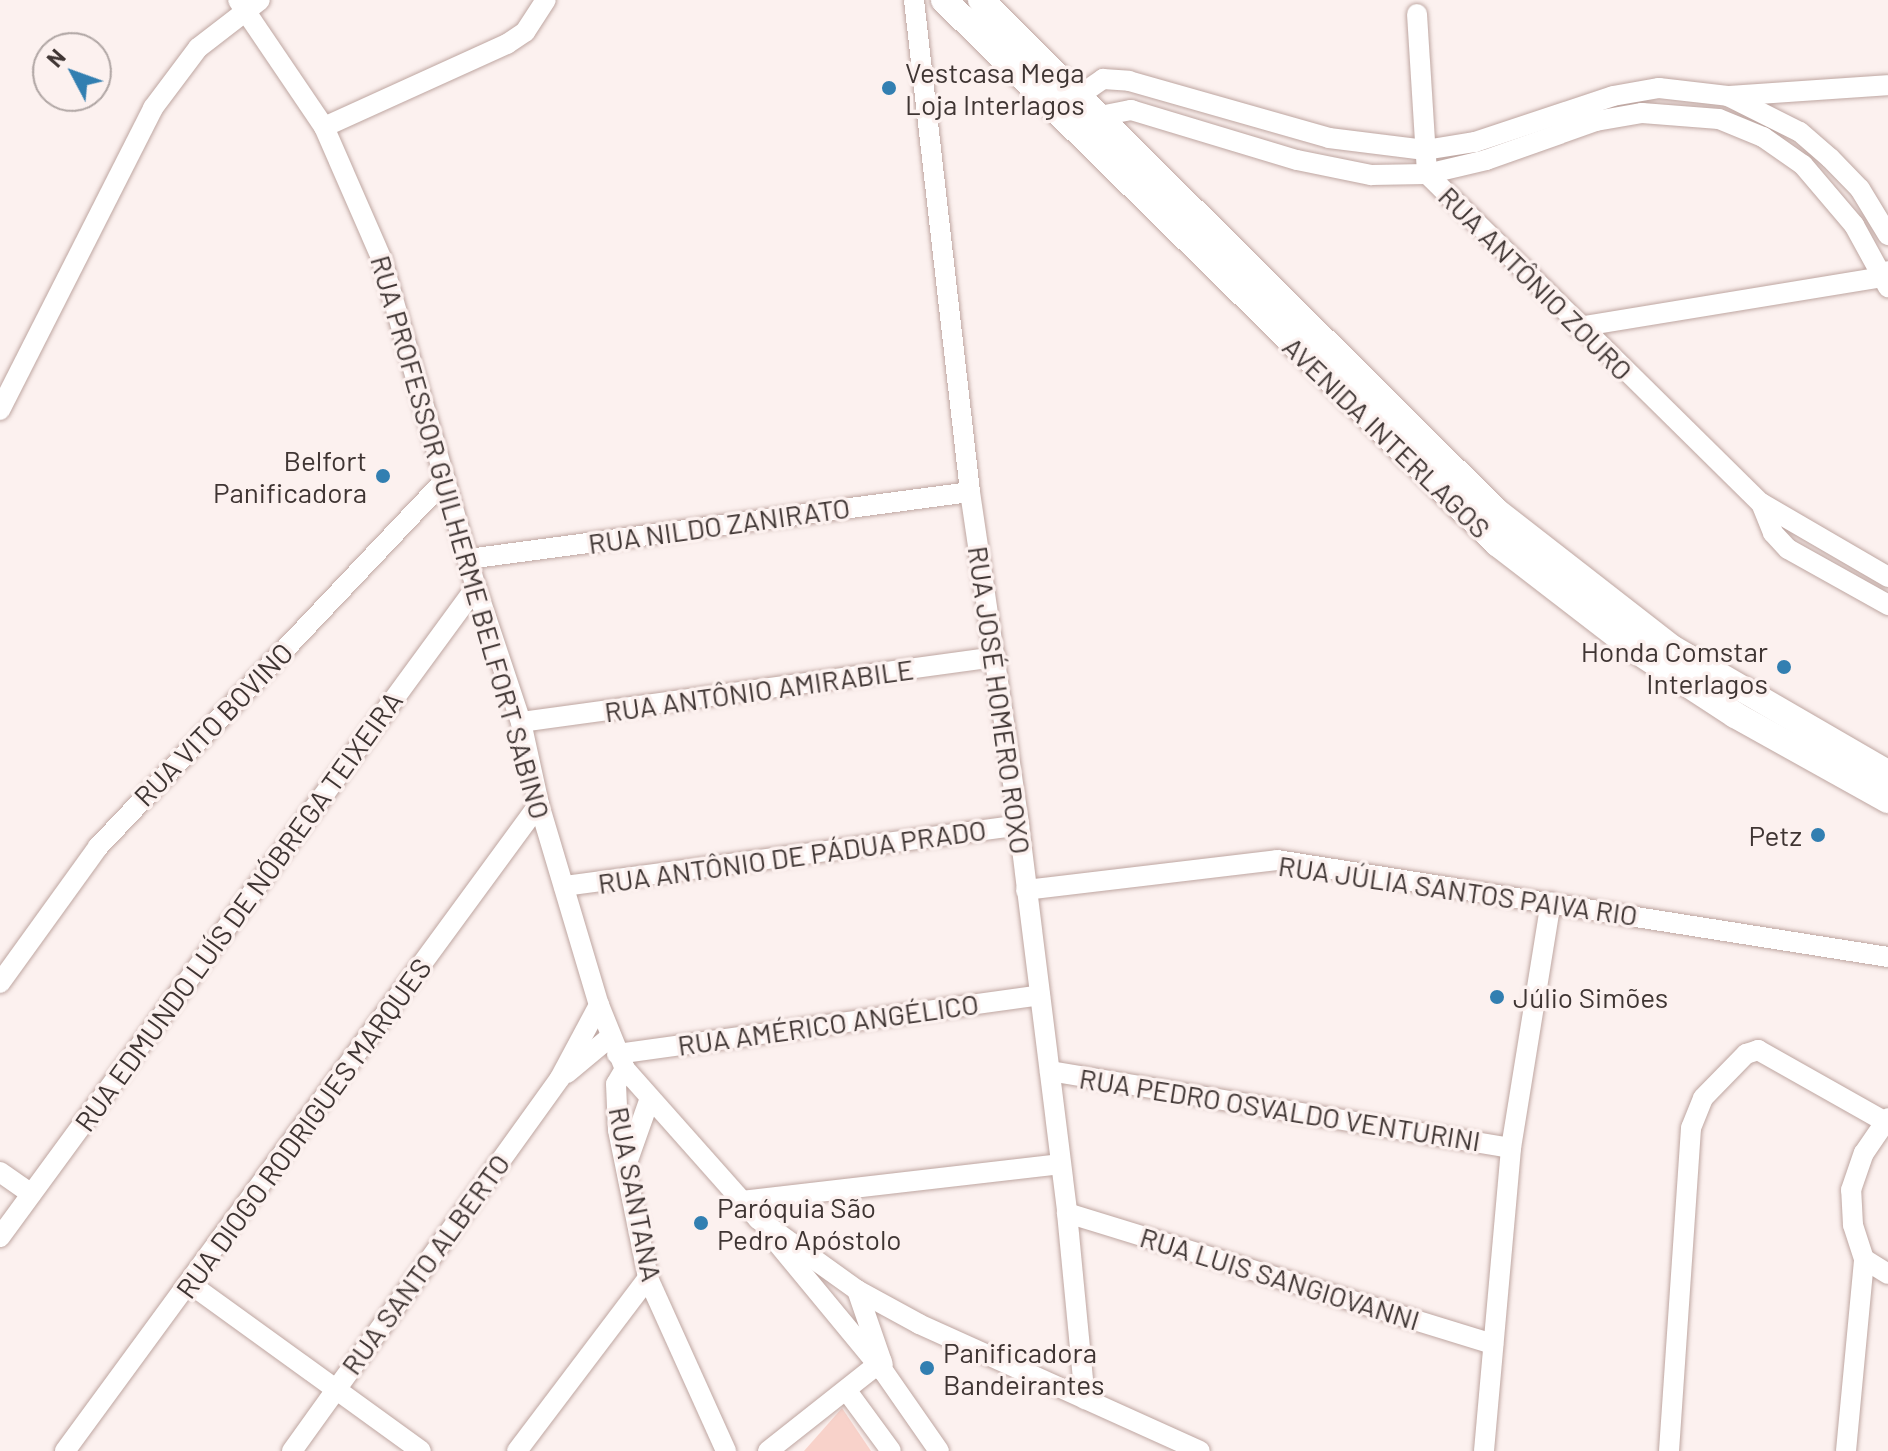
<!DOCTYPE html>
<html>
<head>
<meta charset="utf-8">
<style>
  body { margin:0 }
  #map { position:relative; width:1888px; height:1451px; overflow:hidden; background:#fcf1ef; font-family:Barlow,sans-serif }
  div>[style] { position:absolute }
  .green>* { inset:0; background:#f8d2ca }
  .roads { filter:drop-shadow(0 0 2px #bea6a1) drop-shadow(0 0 2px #bea6a1) }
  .minor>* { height:20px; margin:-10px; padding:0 10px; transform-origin:10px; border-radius:10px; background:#fff }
  .major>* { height:26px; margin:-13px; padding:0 13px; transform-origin:13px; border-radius:13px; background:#fff }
  .dots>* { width:22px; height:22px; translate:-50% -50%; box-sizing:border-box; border:4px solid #fcf1ef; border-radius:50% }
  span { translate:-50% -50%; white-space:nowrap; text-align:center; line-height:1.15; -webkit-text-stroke:7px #fcf1ef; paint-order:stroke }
  .poi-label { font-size:28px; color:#3f3533 }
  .left { translate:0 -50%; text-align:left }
  .right { translate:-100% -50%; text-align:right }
  .street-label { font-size:28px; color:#3f3533 }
  .north { position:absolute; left:32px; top:32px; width:80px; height:80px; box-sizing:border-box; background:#fcf1ef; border:2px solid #b0a6a4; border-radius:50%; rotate:311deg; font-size:22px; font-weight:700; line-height:32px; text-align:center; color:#3f3533 }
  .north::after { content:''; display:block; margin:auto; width:28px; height:36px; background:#327fb1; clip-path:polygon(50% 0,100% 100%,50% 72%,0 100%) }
</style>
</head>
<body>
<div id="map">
  <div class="green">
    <div style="clip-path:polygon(842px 1408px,871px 1451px,804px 1451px)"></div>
  </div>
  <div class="roads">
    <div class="minor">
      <div style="left:238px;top:0;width:153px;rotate:55.9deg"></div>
      <div style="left:324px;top:127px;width:145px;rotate:66.4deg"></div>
      <div style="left:382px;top:260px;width:340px;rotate:74deg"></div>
      <div style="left:476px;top:587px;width:142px;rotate:71.6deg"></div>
      <div style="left:521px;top:722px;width:84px;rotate:77.6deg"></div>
      <div style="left:539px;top:804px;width:210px;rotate:73.4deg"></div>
      <div style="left:599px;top:1005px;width:69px;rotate:67.9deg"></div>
      <div style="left:625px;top:1069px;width:200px;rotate:48.4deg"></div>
      <div style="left:758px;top:1219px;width:122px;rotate:35.6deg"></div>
      <div style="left:857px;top:1290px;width:71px;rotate:28.7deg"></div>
      <div style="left:919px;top:1324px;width:308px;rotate:24.3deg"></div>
      <div style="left:914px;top:0;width:495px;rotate:83.5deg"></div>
      <div style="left:970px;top:492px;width:337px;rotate:81.6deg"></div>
      <div style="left:1019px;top:825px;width:391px;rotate:82.9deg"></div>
      <div style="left:1067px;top:1213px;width:187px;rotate:84.5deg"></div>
      <div style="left:1417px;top:14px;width:160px;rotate:86.4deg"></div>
      <div style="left:1427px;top:174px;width:469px;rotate:44.6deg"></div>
      <div style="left:1761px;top:503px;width:147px;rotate:30.2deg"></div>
      <div style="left:1728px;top:96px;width:160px;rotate:-3.9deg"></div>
      <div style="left:1067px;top:104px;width:44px;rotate:-34.8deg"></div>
      <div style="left:1103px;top:79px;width:26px;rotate:4deg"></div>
      <div style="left:1129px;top:81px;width:208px;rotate:15.9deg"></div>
      <div style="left:1329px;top:138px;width:97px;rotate:7.1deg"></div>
      <div style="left:1425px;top:150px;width:51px;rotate:-9.1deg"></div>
      <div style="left:1475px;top:142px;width:145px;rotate:-18.4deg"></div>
      <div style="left:1613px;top:96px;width:47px;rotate:-9.9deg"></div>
      <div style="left:1659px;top:88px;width:69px;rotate:6.6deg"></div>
      <div style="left:1728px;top:96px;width:80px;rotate:26.6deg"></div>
      <div style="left:1800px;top:132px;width:40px;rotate:41deg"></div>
      <div style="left:1830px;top:158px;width:43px;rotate:45.9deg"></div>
      <div style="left:1860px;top:189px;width:54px;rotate:58.7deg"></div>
      <div style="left:1092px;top:124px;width:11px;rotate:-45deg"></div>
      <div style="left:1100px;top:116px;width:32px;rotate:-11deg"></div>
      <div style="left:1131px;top:110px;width:173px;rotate:16.8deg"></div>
      <div style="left:1297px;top:160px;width:76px;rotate:11.5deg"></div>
      <div style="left:1371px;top:175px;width:56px;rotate:-1deg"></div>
      <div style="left:1427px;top:174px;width:61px;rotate:-13.3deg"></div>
      <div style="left:1486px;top:160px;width:117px;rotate:-19.5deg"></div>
      <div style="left:1596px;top:121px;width:47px;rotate:-9.9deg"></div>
      <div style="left:1642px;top:113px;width:77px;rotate:4.5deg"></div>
      <div style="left:1719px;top:119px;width:48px;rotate:22.2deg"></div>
      <div style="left:1763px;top:137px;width:49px;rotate:35deg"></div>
      <div style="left:1803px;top:165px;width:79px;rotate:49.6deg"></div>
      <div style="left:1854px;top:225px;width:71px;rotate:61.3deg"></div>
      <div style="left:324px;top:127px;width:201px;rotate:-24.4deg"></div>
      <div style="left:507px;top:44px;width:22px;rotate:-34deg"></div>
      <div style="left:525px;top:32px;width:38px;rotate:-57deg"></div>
      <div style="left:1578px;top:327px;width:308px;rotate:-9.3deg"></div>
      <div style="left:1882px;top:277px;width:8px;rotate:-45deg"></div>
      <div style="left:0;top:410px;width:339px;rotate:-63.1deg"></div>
      <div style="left:153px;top:108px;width:75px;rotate:-53.1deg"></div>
      <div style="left:198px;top:48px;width:78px;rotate:-37.7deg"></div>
      <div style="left:1761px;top:503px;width:32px;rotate:68deg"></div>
      <div style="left:1773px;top:533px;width:22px;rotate:47deg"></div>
      <div style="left:1788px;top:549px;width:115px;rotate:29.2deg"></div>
      <div style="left:468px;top:559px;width:506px;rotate:-7.6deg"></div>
      <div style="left:521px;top:722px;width:479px;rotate:-7.8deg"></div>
      <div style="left:564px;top:886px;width:459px;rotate:-7.6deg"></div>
      <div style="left:1026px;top:890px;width:253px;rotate:-6.8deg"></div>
      <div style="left:1277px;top:860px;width:619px;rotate:9.02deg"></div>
      <div style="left:0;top:983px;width:168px;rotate:-54.2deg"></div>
      <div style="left:98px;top:847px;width:505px;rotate:-46.6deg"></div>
      <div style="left:617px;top:1054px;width:427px;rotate:-7.9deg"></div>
      <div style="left:625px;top:1069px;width:17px;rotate:121deg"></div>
      <div style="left:616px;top:1084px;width:46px;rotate:87.5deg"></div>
      <div style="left:618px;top:1130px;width:151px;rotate:78.5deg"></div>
      <div style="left:648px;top:1278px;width:190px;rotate:65.7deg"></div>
      <div style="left:1050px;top:1071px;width:467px;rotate:9.5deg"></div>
      <div style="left:567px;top:1073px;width:55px;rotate:-39.8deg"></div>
      <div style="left:627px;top:1163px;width:69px;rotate:-70.5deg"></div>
      <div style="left:0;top:1172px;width:38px;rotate:35deg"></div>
      <div style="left:741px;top:1201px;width:321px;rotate:-6.6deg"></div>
      <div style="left:1067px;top:1213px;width:446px;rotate:17.1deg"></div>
      <div style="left:0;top:1237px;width:806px;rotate:-53.78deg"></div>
      <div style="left:773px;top:1238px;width:174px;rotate:50.4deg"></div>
      <div style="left:884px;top:1372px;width:96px;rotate:55.2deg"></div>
      <div style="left:1864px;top:1259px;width:28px;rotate:32deg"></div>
      <div style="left:189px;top:1283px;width:286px;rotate:35.9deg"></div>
      <div style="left:857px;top:1290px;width:79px;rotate:70.9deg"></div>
      <div style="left:847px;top:1391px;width:74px;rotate:53.7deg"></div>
      <div style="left:65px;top:1451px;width:802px;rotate:-53.77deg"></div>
      <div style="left:292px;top:1451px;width:459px;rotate:-54.3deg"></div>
      <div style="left:560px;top:1078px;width:83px;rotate:-61.9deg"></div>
      <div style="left:517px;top:1451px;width:217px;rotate:-52.9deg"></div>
      <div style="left:768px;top:1451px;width:145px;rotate:-38.3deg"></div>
      <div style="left:1484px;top:1451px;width:304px;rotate:-84.9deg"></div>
      <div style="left:1511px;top:1148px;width:249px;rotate:-80.8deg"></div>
      <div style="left:1669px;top:1451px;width:324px;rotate:-86.1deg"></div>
      <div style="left:1691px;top:1128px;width:32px;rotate:-68deg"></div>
      <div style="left:1703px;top:1098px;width:62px;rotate:-45.7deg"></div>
      <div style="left:1746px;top:1054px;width:13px;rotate:-18deg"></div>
      <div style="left:1758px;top:1050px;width:145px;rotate:29.4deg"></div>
      <div style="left:1846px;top:1451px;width:193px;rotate:-84.6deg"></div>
      <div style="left:1864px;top:1259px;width:36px;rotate:-108deg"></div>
      <div style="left:1853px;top:1225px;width:35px;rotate:-93deg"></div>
      <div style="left:1851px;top:1190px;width:39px;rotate:-71deg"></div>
      <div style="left:1864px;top:1153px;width:42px;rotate:-55.6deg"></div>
    </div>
    <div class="major">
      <div style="left:944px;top:0;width:776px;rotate:44.48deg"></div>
      <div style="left:1498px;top:544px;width:175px;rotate:37.6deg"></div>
      <div style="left:1637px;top:651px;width:117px;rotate:33.1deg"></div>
      <div style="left:1735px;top:715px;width:175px;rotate:29.1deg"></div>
      <div style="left:981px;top:0;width:725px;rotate:44.78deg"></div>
      <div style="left:1496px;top:511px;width:223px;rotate:37.9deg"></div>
      <div style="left:1672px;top:648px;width:250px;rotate:30.1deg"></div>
    </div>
  </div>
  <div class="dots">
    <div style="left:889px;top:88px;background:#327fb1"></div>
    <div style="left:383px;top:476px;background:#327fb1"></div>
    <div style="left:1784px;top:667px;background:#327fb1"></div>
    <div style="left:1818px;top:835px;background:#327fb1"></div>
    <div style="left:1497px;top:997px;background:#327fb1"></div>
    <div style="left:701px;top:1223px;background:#327fb1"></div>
    <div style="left:927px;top:1368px;background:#327fb1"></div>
  </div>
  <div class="poi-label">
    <span class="left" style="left:905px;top:88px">Vestcasa Mega<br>Loja Interlagos</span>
    <span class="right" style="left:367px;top:476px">Belfort<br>Panificadora</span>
    <span class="right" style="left:1768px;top:667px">Honda Comstar<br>Interlagos</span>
    <span class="right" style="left:1802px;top:835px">Petz</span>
    <span class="left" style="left:1513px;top:997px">Júlio Simões</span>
    <span class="left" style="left:717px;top:1223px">Paróquia São<br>Pedro Apóstolo</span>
    <span class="left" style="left:943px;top:1368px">Panificadora<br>Bandeirantes</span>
  </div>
  <div class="street-label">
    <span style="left:1536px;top:283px;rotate:45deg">RUA ANTÔNIO ZOURO</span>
    <span style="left:1387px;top:437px;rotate:44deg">AVENIDA INTERLAGOS</span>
    <span style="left:719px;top:525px;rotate:-8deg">RUA NILDO ZANIRATO</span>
    <span style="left:461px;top:537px;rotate:74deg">RUA PROFESSOR GUILHERME BELFORT SABINO</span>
    <span style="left:759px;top:690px;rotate:-8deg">RUA ANTÔNIO AMIRABILE</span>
    <span style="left:1000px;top:700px;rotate:82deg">RUA JOSÉ HOMERO ROXO</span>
    <span style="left:213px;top:724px;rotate:-46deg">RUA VITO BOVINO</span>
    <span style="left:792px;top:856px;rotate:-8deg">RUA ANTÔNIO DE PÁDUA PRADO</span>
    <span style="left:1458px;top:890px;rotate:8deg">RUA JÚLIA SANTOS PAIVA RIO</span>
    <span style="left:238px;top:911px;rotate:-54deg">RUA EDMUNDO LUÍS DE NÓBREGA TEIXEIRA</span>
    <span style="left:828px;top:1024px;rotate:-8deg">RUA AMÉRICO ANGÉLICO</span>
    <span style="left:1280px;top:1109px;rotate:9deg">RUA PEDRO OSVALDO VENTURINI</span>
    <span style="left:303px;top:1128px;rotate:-54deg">RUA DIOGO RODRIGUES MARQUES</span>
    <span style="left:636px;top:1194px;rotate:79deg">RUA SANTANA</span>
    <span style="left:425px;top:1264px;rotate:-54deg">RUA SANTO ALBERTO</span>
    <span style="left:1280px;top:1278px;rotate:17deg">RUA LUIS SANGIOVANNI</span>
  </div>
  <div class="north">N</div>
</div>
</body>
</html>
